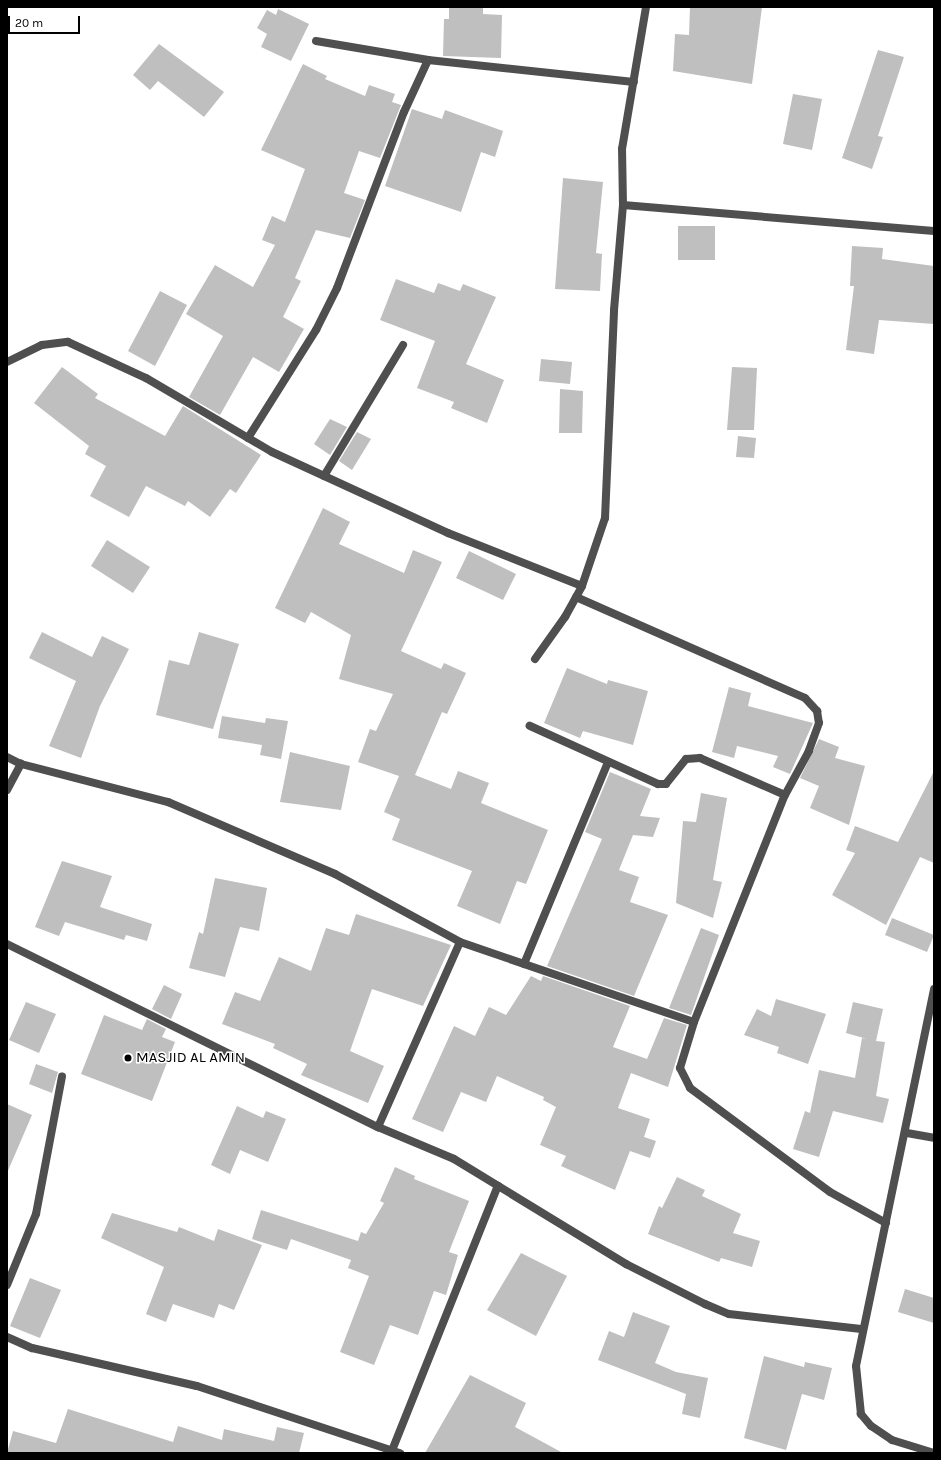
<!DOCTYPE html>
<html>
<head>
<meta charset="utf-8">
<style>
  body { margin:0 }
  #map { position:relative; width:941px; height:1460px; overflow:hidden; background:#fff; font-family:Karla,sans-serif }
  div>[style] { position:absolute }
  .building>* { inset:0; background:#bfbfbf }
  .service>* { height:8px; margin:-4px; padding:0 4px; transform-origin:4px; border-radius:4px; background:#4f4f4f }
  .minor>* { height:8px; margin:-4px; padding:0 4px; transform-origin:4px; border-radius:4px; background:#4f4f4f }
  .dots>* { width:11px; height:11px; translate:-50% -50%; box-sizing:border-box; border:2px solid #fff; border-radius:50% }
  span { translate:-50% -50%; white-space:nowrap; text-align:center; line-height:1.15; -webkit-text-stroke:3px #fff; paint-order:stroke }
  .poi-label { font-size:15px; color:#000 }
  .left { translate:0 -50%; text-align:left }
  .frame { position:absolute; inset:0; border:8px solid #000; pointer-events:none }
  .scale { position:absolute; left:8px; top:16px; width:72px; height:18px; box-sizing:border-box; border:2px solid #000; border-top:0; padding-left:5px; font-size:12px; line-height:14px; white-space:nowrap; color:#000; -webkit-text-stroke:3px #fff; paint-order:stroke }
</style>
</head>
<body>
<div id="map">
  <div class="building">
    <div style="clip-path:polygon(449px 7px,483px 7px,483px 14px,502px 15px,501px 58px,443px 56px,444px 19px,449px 19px)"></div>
    <div style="clip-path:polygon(690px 7px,762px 7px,752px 84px,673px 71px,675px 34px,689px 35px)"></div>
    <div style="clip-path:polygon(278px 9px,309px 24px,291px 61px,261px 47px,267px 34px,257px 28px,267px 10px,276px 15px)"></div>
    <div style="clip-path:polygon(159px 44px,224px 92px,204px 117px,158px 81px,150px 90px,133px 75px)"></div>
    <div style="clip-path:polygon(878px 50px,904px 57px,878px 136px,883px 137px,872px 169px,842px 158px)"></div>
    <div style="clip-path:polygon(303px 64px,327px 76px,325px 79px,365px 96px,369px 85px,395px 94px,392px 102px,401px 105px,380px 158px,359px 151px,344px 193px,365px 200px,350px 238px,316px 230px,295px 278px,301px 281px,283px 317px,304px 329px,279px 372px,253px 357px,220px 415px,189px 397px,223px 336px,186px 314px,215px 265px,253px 287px,275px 245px,262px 240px,272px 216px,285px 222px,305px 169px,261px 150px)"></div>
    <div style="clip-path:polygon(793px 94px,822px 99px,812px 150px,783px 144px)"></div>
    <div style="clip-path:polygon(412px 109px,442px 119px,445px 110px,503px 131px,495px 157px,481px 152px,461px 212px,385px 186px)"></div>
    <div style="clip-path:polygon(563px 178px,603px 182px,596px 253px,602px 254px,600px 291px,555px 289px)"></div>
    <div style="clip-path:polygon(678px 226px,715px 226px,715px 260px,678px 260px)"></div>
    <div style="clip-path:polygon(852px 246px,883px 248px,882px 259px,934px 266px,934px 324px,879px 320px,874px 354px,846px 350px,854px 286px,850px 286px)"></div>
    <div style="clip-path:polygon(396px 279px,434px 293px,438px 283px,460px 291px,463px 284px,496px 297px,466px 364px,504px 380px,487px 423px,451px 408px,454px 402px,417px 388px,435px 341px,380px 320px)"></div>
    <div style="clip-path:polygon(160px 291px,187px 305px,155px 366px,128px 351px)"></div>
    <div style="clip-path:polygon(541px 359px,572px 362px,570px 384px,539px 381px)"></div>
    <div style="clip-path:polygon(62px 367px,98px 394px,95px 398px,165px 436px,183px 406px,261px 455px,236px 493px,230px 489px,210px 517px,188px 501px,185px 506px,146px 486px,129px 517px,90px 496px,106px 466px,85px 454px,89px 446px,34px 403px)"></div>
    <div style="clip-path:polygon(732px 367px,757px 368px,754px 430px,727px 430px)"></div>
    <div style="clip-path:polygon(560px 389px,583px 391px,582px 433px,559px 433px)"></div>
    <div style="clip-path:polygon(330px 419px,347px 427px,330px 455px,314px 444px)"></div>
    <div style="clip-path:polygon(357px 432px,371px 439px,352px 470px,339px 461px)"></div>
    <div style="clip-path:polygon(738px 436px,756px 438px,754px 458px,736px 457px)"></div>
    <div style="clip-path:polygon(323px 508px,350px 522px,339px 544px,404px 573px,413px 550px,442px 562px,401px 651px,441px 669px,444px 663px,466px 673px,447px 714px,442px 712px,415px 775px,451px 789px,458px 771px,489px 783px,481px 803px,548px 830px,526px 884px,517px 881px,500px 924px,457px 906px,472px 871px,392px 840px,400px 819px,384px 812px,399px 776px,358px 762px,370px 729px,376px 731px,393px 694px,339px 679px,351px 635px,311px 612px,305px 623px,275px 608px)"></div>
    <div style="clip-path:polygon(107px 540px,150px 567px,133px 593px,91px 566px)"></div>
    <div style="clip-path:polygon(469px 551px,516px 574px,503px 600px,456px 578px)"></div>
    <div style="clip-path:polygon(42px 632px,92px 657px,102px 636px,129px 649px,100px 706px,81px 758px,49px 746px,76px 681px,29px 658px)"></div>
    <div style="clip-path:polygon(199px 632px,239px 644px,213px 729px,156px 715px,169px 660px,189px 665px)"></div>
    <div style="clip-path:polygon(567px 668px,607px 684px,608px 680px,648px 691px,633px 745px,583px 731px,580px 738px,544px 723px)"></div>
    <div style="clip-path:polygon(729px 687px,751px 693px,748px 706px,813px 723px,790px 774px,773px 767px,778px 756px,737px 746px,734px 758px,712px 752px)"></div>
    <div style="clip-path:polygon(222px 716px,265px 723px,266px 718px,288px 721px,281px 759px,260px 755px,262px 745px,218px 738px)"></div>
    <div style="clip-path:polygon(819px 739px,839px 747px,835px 758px,865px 766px,849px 825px,810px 808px,819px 786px,800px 778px)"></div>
    <div style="clip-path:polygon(290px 752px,350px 766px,341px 810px,280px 802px)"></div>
    <div style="clip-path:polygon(934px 771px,934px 863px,920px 857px,886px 925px,832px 895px,855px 853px,846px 850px,855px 826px,898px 842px)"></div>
    <div style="clip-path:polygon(610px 772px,651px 789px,640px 816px,660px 818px,653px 837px,633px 835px,619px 870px,639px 877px,630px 902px,668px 915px,634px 996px,547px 966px,602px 839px,585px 832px)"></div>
    <div style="clip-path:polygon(701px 793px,727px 798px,713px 880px,722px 882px,713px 918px,676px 903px,683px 821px,696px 822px)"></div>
    <div style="clip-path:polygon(62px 861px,112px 876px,100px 907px,152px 924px,147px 941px,126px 935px,124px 940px,65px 922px,59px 936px,35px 927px)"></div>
    <div style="clip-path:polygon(215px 878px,267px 888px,259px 931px,240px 927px,225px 977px,189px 968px,199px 932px,203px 934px)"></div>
    <div style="clip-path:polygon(356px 914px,451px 945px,423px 1006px,372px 989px,350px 1051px,384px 1066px,368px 1103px,301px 1075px,307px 1064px,273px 1048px,275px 1044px,222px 1024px,235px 992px,260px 1001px,279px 957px,311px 971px,326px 928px,349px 935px)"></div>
    <div style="clip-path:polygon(892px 918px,934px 935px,927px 952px,885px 935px)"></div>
    <div style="clip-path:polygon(701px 928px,719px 935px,691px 1015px,669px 1008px)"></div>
    <div style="clip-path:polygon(531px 976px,541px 981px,543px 976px,630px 1006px,613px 1047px,647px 1059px,664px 1018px,687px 1025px,668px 1087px,631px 1073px,618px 1108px,650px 1119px,644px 1137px,656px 1141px,650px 1158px,630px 1151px,615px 1190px,561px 1166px,566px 1156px,540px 1145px,556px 1107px,543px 1100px,544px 1097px,497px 1076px,486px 1102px,461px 1092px,443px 1132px,412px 1119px,454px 1026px,475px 1036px,489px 1007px,506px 1015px)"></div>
    <div style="clip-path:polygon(164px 985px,182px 994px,171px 1019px,152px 1009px)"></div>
    <div style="clip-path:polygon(776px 999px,826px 1014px,808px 1064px,777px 1053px,779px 1047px,744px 1035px,757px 1009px,771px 1016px)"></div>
    <div style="clip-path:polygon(26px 1002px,56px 1014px,39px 1053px,9px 1040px)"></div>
    <div style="clip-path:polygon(853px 1002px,883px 1009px,876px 1041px,885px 1042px,876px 1096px,889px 1099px,883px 1123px,833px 1111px,819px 1157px,793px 1149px,805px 1111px,810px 1113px,819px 1070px,855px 1078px,862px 1038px,867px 1039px,846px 1033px)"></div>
    <div style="clip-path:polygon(104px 1015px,142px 1030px,147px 1019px,166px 1029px,162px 1037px,175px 1042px,152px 1101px,81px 1074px)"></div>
    <div style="clip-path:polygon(36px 1064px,58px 1072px,52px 1093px,29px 1084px)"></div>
    <div style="clip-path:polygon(7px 1104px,32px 1115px,7px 1173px)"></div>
    <div style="clip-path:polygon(237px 1106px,263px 1118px,266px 1111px,286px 1119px,268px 1162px,240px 1150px,230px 1174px,211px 1165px)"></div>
    <div style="clip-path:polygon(395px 1167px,415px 1176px,414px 1179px,469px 1201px,449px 1252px,458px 1255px,446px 1295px,434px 1291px,418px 1335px,390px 1325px,374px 1365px,340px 1352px,369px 1276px,348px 1268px,351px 1260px,291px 1239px,287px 1250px,252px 1239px,261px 1210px,358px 1241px,361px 1232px,366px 1234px,384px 1203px,380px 1201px)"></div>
    <div style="clip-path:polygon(677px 1177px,705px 1190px,702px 1196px,741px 1214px,733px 1233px,760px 1241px,752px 1267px,721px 1258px,719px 1262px,648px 1234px,659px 1206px,662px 1208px)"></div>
    <div style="clip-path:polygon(112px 1213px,177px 1232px,179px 1227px,214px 1241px,218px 1229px,262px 1245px,234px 1310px,219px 1304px,214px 1318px,173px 1304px,166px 1322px,146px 1314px,164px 1267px,101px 1238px)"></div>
    <div style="clip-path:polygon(521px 1253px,567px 1276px,536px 1336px,487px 1310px)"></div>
    <div style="clip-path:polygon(30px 1278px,61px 1290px,40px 1338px,10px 1326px)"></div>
    <div style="clip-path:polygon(905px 1289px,934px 1298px,934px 1323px,898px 1312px)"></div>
    <div style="clip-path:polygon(633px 1312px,670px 1326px,655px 1363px,676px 1372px,708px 1378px,700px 1418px,682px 1414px,686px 1394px,598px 1360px,609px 1331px,624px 1337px)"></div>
    <div style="clip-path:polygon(764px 1356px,804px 1367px,805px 1362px,832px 1368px,824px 1400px,802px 1394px,786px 1450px,744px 1438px)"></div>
    <div style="clip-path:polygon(470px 1375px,526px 1403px,515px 1427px,563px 1453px,425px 1453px)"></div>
    <div style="clip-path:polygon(68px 1409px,173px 1442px,178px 1426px,222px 1440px,224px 1429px,274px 1441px,277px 1427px,304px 1433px,299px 1453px,7px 1453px,13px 1431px,56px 1443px)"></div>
  </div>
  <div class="service">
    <div style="left:576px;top:597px;width:250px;rotate:23.8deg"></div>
    <div style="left:805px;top:698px;width:18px;rotate:47deg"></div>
    <div style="left:817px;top:711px;width:12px;rotate:81deg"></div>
    <div style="left:819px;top:723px;width:30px;rotate:110deg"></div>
    <div style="left:809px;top:751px;width:50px;rotate:118.6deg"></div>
  </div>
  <div class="minor">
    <div style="left:316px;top:41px;width:114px;rotate:9.6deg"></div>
    <div style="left:428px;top:60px;width:207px;rotate:6.1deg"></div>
    <div style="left:623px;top:205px;width:312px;rotate:4.8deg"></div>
    <div style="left:7px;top:362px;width:39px;rotate:-26deg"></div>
    <div style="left:42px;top:345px;width:26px;rotate:-7deg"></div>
    <div style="left:68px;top:342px;width:86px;rotate:24.8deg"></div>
    <div style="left:146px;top:378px;width:146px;rotate:30.4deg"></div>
    <div style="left:272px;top:452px;width:194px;rotate:24.7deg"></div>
    <div style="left:448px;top:533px;width:144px;rotate:21.6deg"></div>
    <div style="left:582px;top:586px;width:72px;rotate:-71.3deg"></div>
    <div style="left:605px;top:518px;width:208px;rotate:-87.5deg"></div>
    <div style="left:614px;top:310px;width:105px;rotate:-85.1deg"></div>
    <div style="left:623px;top:205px;width:56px;rotate:-91deg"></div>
    <div style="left:622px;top:149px;width:144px;rotate:-80.4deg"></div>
    <div style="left:248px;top:438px;width:128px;rotate:-57.8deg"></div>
    <div style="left:316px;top:330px;width:47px;rotate:-63.4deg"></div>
    <div style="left:337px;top:288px;width:188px;rotate:-69.2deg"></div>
    <div style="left:404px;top:112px;width:57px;rotate:-65.2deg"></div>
    <div style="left:324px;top:476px;width:153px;rotate:-58.9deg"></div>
    <div style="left:535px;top:659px;width:52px;rotate:-54.5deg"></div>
    <div style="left:565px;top:617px;width:35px;rotate:-61deg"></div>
    <div style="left:7px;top:757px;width:16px;rotate:27deg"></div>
    <div style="left:7px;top:790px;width:30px;rotate:-62deg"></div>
    <div style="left:21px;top:764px;width:152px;rotate:14.5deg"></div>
    <div style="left:168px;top:802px;width:182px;rotate:23.3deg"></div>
    <div style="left:335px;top:874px;width:142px;rotate:28.5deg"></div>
    <div style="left:460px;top:942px;width:247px;rotate:18.9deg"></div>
    <div style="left:694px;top:1022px;width:245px;rotate:-68.2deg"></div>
    <div style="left:785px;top:795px;width:93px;rotate:-156.5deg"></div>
    <div style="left:700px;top:758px;width:14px;rotate:176deg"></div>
    <div style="left:686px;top:759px;width:32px;rotate:129deg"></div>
    <div style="left:666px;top:784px;width:8px;rotate:180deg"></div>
    <div style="left:658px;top:784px;width:141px;rotate:-155.6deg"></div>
    <div style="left:7px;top:944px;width:414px;rotate:26.3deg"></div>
    <div style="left:378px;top:1127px;width:82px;rotate:22.8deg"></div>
    <div style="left:454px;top:1159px;width:202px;rotate:31.4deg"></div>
    <div style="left:626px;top:1264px;width:89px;rotate:26.9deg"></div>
    <div style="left:705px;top:1304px;width:26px;rotate:23deg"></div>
    <div style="left:729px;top:1314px;width:133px;rotate:6.5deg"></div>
    <div style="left:524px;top:964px;width:219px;rotate:-67.4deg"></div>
    <div style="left:694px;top:1022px;width:48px;rotate:106.9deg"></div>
    <div style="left:680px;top:1068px;width:22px;rotate:63deg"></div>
    <div style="left:690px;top:1088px;width:174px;rotate:36.6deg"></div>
    <div style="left:830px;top:1192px;width:64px;rotate:29deg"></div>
    <div style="left:378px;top:1127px;width:202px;rotate:-66.1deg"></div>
    <div style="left:907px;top:1133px;width:27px;rotate:10deg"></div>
    <div style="left:7px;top:1285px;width:77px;rotate:-67.8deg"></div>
    <div style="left:36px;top:1214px;width:140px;rotate:-79.3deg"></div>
    <div style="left:7px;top:1337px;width:27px;rotate:24deg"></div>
    <div style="left:32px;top:1348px;width:169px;rotate:13deg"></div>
    <div style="left:197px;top:1386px;width:214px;rotate:18.3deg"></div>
    <div style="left:391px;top:1453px;width:288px;rotate:-68.2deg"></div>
    <div style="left:934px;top:1453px;width:44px;rotate:-162.8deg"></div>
    <div style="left:892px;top:1440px;width:25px;rotate:-146deg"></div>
    <div style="left:871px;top:1426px;width:16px;rotate:-130deg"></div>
    <div style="left:861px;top:1414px;width:48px;rotate:-95.9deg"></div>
    <div style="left:856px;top:1366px;width:385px;rotate:-78.3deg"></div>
  </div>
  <div class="dots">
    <div style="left:128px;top:1058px;background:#000"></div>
  </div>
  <div class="poi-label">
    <span class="left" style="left:136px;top:1058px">MASJID AL AMIN</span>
  </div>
  <div class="frame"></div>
  <div class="scale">20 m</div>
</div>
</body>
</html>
